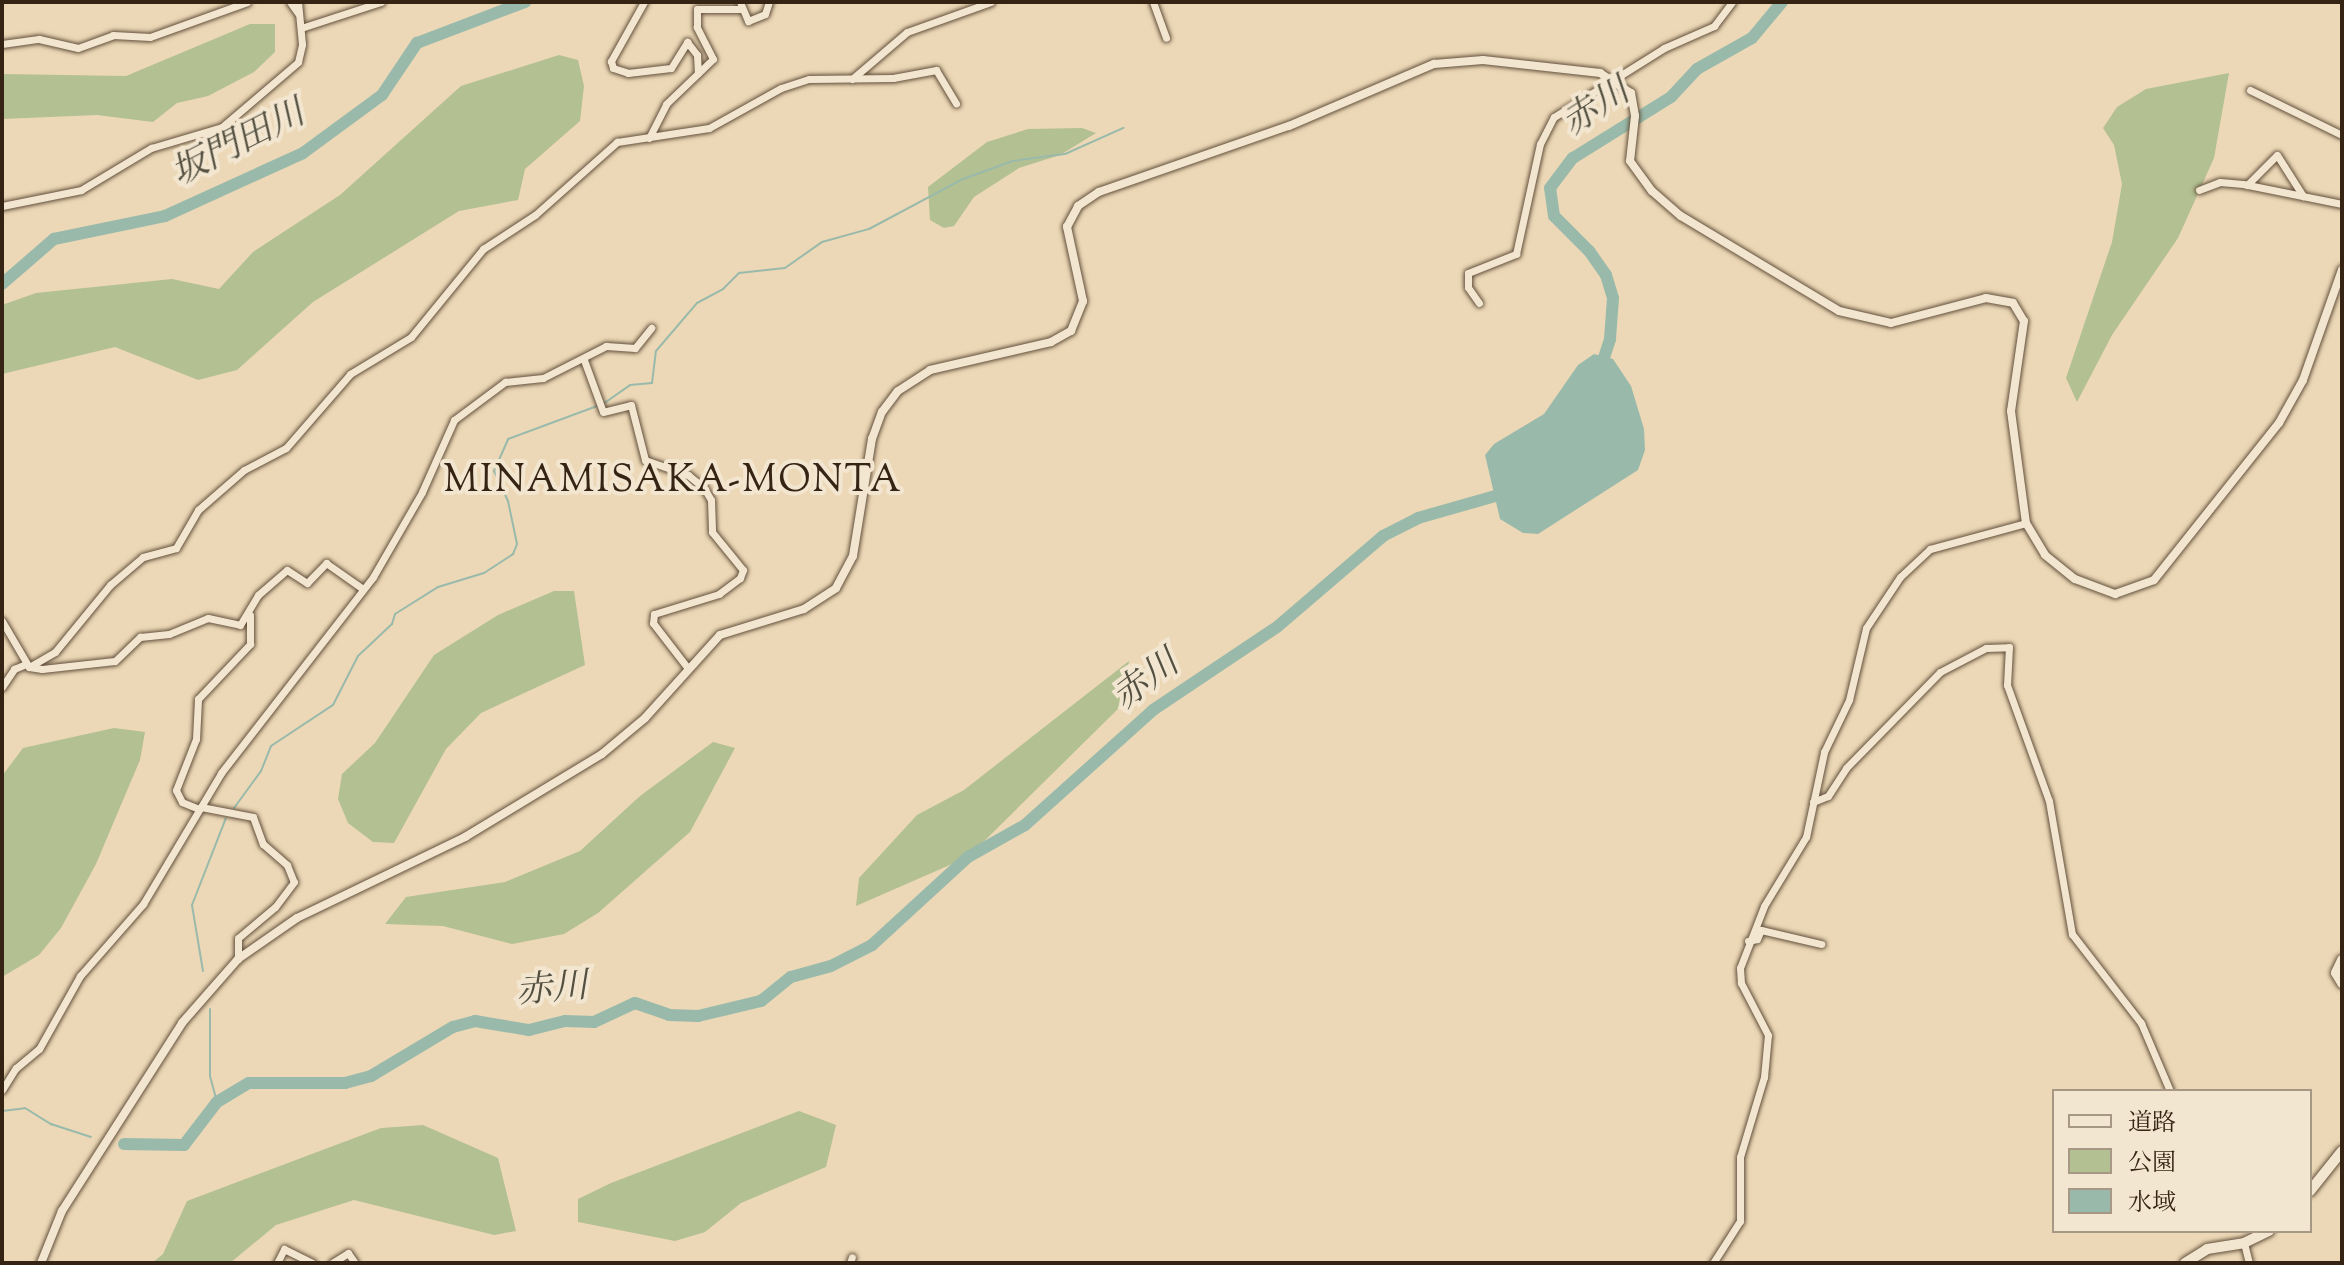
<!DOCTYPE html>
<html>
<head>
<meta charset="utf-8">
<style>
  body { margin:0 }
  #map { position:relative; width:2344px; height:1265px; overflow:hidden; background:#ecd8b6; font-family:"Sorts Mill Goudy","Noto Serif JP",serif }
  div>[style] { position:absolute }
  .green>* { inset:0; background:#b3c091 }
  .water>* { inset:0; background:#99baab }
  .stream>* { height:2px; margin:-1px; padding:0 1px; transform-origin:1px; border-radius:1px; background:#99baab }
  .river>* { height:12px; margin:-6px; padding:0 6px; transform-origin:6px; border-radius:6px; background:#99baab }
  .roads { filter:drop-shadow(0 0 2px #63503c) drop-shadow(0 0 2px #63503c) }
  .minor>* { height:7px; margin:-3.5px; padding:0 3.5px; transform-origin:3.5px; border-radius:3.5px; background:#f3e6d0 }
  .tertiary>* { height:8px; margin:-4px; padding:0 4px; transform-origin:4px; border-radius:4px; background:#f3e6d0 }
  .secondary>* { height:10px; margin:-5px; padding:0 5px; transform-origin:5px; border-radius:5px; background:#f3e6d0 }
  span { translate:-50% -50%; white-space:nowrap; text-align:center; line-height:1.15; -webkit-text-stroke:8px #f3e6d0; paint-order:stroke }
  .water-label { font-size:36px; color:#535041; font-style:italic }
  .quarter-label { font-size:38px; color:#352314; letter-spacing:2px }
  .frame { position:absolute; inset:0; border:4px solid #352314; pointer-events:none }
  .legend { position:absolute; left:2052px; top:1089px; width:260px; height:144px; box-sizing:border-box; background:#f3e6d0; border:2px solid #a79885; margin:0; padding:10px 14px; list-style:none; font-size:24px; color:#352314 }
  .legend li { display:flex; align-items:center; gap:16px; height:40px }
  .legend b { width:40px; border:2px solid #a79885 }
</style>
</head>
<body>
<div id="map">
  <div class="green">
    <div style="clip-path:polygon(250px 24px,275px 24px,275px 52px,254px 72px,208px 96px,177px 103px,153px 122px,97px 115px,2px 119px,2px 74px,126px 76px)"></div>
    <div style="clip-path:polygon(559px 55px,578px 60px,584px 86px,580px 121px,525px 169px,518px 200px,459px 211px,313px 302px,237px 370px,198px 380px,115px 347px,2px 374px,2px 305px,36px 293px,172px 279px,219px 289px,253px 252px,340px 195px,461px 86px)"></div>
    <div style="clip-path:polygon(2229px 73px,2214px 158px,2178px 238px,2112px 335px,2077px 402px,2066px 378px,2112px 242px,2122px 184px,2114px 145px,2103px 128px,2117px 107px,2146px 89px)"></div>
    <div style="clip-path:polygon(1082px 128px,1096px 133px,1060px 155px,1019px 168px,974px 197px,954px 226px,944px 228px,930px 220px,928px 187px,987px 142px,1028px 129px)"></div>
    <div style="clip-path:polygon(554px 591px,574px 591px,585px 665px,481px 713px,446px 749px,394px 843px,373px 842px,348px 823px,338px 799px,342px 774px,375px 743px,434px 655px,498px 615px)"></div>
    <div style="clip-path:polygon(1129px 661px,1124px 703px,968px 857px,856px 906px,859px 878px,917px 815px,964px 790px)"></div>
    <div style="clip-path:polygon(114px 728px,145px 732px,140px 760px,96px 864px,61px 928px,39px 955px,2px 977px,2px 776px,23px 748px)"></div>
    <div style="clip-path:polygon(713px 742px,735px 748px,690px 832px,598px 913px,564px 934px,512px 944px,443px 926px,385px 924px,406px 897px,505px 882px,580px 851px,640px 796px)"></div>
    <div style="clip-path:polygon(799px 1111px,836px 1125px,826px 1167px,741px 1203px,705px 1232px,675px 1241px,578px 1222px,578px 1199px,611px 1183px)"></div>
    <div style="clip-path:polygon(423px 1125px,498px 1158px,516px 1231px,494px 1235px,354px 1200px,276px 1225px,230px 1263px,152px 1263px,163px 1254px,187px 1201px,381px 1128px)"></div>
  </div>
  <div class="water">
    <div style="clip-path:polygon(1594px 354px,1613px 359px,1631px 386px,1644px 429px,1645px 450px,1638px 470px,1538px 534px,1523px 533px,1500px 519px,1485px 455px,1494px 444px,1544px 414px,1578px 365px)"></div>
  </div>
  <div class="stream">
    <div style="left:603px;top:404px;width:33px;rotate:-35deg"></div>
    <div style="left:630px;top:385px;width:22px;rotate:-5deg"></div>
    <div style="left:652px;top:383px;width:32px;rotate:-83deg"></div>
    <div style="left:656px;top:351px;width:63px;rotate:-49.5deg"></div>
    <div style="left:697px;top:303px;width:30px;rotate:-28deg"></div>
    <div style="left:723px;top:289px;width:23px;rotate:-45deg"></div>
    <div style="left:739px;top:273px;width:46px;rotate:-6.2deg"></div>
    <div style="left:785px;top:268px;width:45px;rotate:-35.1deg"></div>
    <div style="left:822px;top:242px;width:49px;rotate:-15.5deg"></div>
    <div style="left:869px;top:229px;width:106px;rotate:-28deg"></div>
    <div style="left:963px;top:179px;width:53px;rotate:-19.8deg"></div>
    <div style="left:1013px;top:161px;width:52px;rotate:-7.7deg"></div>
    <div style="left:1065px;top:154px;width:64px;rotate:-24.1deg"></div>
    <div style="left:234px;top:808px;width:46px;rotate:-53.9deg"></div>
    <div style="left:261px;top:771px;width:27px;rotate:-68deg"></div>
    <div style="left:271px;top:746px;width:74px;rotate:-33.5deg"></div>
    <div style="left:333px;top:705px;width:55px;rotate:-63deg"></div>
    <div style="left:358px;top:656px;width:47px;rotate:-43.3deg"></div>
    <div style="left:392px;top:624px;width:10px;rotate:-73deg"></div>
    <div style="left:395px;top:614px;width:51px;rotate:-32.1deg"></div>
    <div style="left:438px;top:587px;width:48px;rotate:-16.9deg"></div>
    <div style="left:484px;top:573px;width:35px;rotate:-33deg"></div>
    <div style="left:513px;top:554px;width:11px;rotate:-68deg"></div>
    <div style="left:517px;top:544px;width:44px;rotate:-101.8deg"></div>
    <div style="left:508px;top:501px;width:33px;rotate:-115deg"></div>
    <div style="left:494px;top:471px;width:35px;rotate:-66deg"></div>
    <div style="left:508px;top:439px;width:95px;rotate:-20.3deg"></div>
    <div style="left:203px;top:971px;width:67px;rotate:-99.5deg"></div>
    <div style="left:192px;top:905px;width:93px;rotate:-68.7deg"></div>
    <div style="left:210px;top:1009px;width:67px;rotate:90deg"></div>
    <div style="left:210px;top:1076px;width:27px;rotate:75deg"></div>
    <div style="left:2px;top:1111px;width:23px;rotate:-7deg"></div>
    <div style="left:25px;top:1108px;width:31px;rotate:32deg"></div>
    <div style="left:51px;top:1124px;width:42px;rotate:18deg"></div>
  </div>
  <div class="river">
    <div style="left:2px;top:284px;width:69px;rotate:-40.9deg"></div>
    <div style="left:54px;top:239px;width:113px;rotate:-11.7deg"></div>
    <div style="left:165px;top:216px;width:152px;rotate:-24.5deg"></div>
    <div style="left:303px;top:153px;width:98px;rotate:-36.3deg"></div>
    <div style="left:382px;top:95px;width:63px;rotate:-56.1deg"></div>
    <div style="left:417px;top:43px;width:116px;rotate:-20.8deg"></div>
    <div style="left:1600px;top:370px;width:33px;rotate:-72deg"></div>
    <div style="left:1610px;top:339px;width:41px;rotate:-85.8deg"></div>
    <div style="left:1613px;top:298px;width:24px;rotate:-107deg"></div>
    <div style="left:1606px;top:275px;width:29px;rotate:-125deg"></div>
    <div style="left:1589px;top:251px;width:49px;rotate:-135deg"></div>
    <div style="left:1554px;top:216px;width:28px;rotate:-98deg"></div>
    <div style="left:1550px;top:188px;width:38px;rotate:-53deg"></div>
    <div style="left:1573px;top:158px;width:115px;rotate:-31.9deg"></div>
    <div style="left:1671px;top:97px;width:38px;rotate:-47deg"></div>
    <div style="left:1697px;top:69px;width:63px;rotate:-29.4deg"></div>
    <div style="left:1752px;top:38px;width:47px;rotate:-50.2deg"></div>
    <div style="left:124px;top:1144px;width:60px;rotate:1deg"></div>
    <div style="left:184px;top:1145px;width:54px;rotate:-52.5deg"></div>
    <div style="left:217px;top:1102px;width:37px;rotate:-31deg"></div>
    <div style="left:249px;top:1083px;width:96px"></div>
    <div style="left:345px;top:1083px;width:27px;rotate:-15deg"></div>
    <div style="left:371px;top:1076px;width:96px;rotate:-30.9deg"></div>
    <div style="left:453px;top:1027px;width:23px;rotate:-15deg"></div>
    <div style="left:475px;top:1021px;width:55px;rotate:9.5deg"></div>
    <div style="left:529px;top:1030px;width:37px;rotate:-14deg"></div>
    <div style="left:565px;top:1021px;width:29px;rotate:2deg"></div>
    <div style="left:594px;top:1022px;width:45px;rotate:-24.9deg"></div>
    <div style="left:635px;top:1003px;width:36px;rotate:19deg"></div>
    <div style="left:669px;top:1015px;width:29px;rotate:2deg"></div>
    <div style="left:698px;top:1016px;width:65px;rotate:-13.4deg"></div>
    <div style="left:761px;top:1001px;width:38px;rotate:-39deg"></div>
    <div style="left:791px;top:977px;width:41px;rotate:-15.4deg"></div>
    <div style="left:831px;top:966px;width:46px;rotate:-27.1deg"></div>
    <div style="left:872px;top:945px;width:130px;rotate:-42.5deg"></div>
    <div style="left:968px;top:857px;width:65px;rotate:-29.3deg"></div>
    <div style="left:1025px;top:825px;width:172px;rotate:-41.9deg"></div>
    <div style="left:1153px;top:710px;width:149px;rotate:-33.8deg"></div>
    <div style="left:1277px;top:627px;width:140px;rotate:-40.6deg"></div>
    <div style="left:1383px;top:536px;width:39px;rotate:-27deg"></div>
    <div style="left:1418px;top:518px;width:95px;rotate:-15.9deg"></div>
  </div>
  <div class="roads">
    <div class="minor">
      <div style="left:290px;top:2px;width:14px;rotate:54deg"></div>
      <div style="left:644px;top:2px;width:68px;rotate:119.2deg"></div>
      <div style="left:611px;top:61px;width:7px;rotate:74deg"></div>
      <div style="left:613px;top:68px;width:16px;rotate:18deg"></div>
      <div style="left:628px;top:73px;width:43px;rotate:-6.6deg"></div>
      <div style="left:671px;top:68px;width:31px;rotate:-58deg"></div>
      <div style="left:687px;top:42px;width:16px;rotate:52deg"></div>
      <div style="left:697px;top:55px;width:18px;rotate:87deg"></div>
      <div style="left:740px;top:2px;width:21px;rotate:67deg"></div>
      <div style="left:748px;top:21px;width:18px;rotate:-22deg"></div>
      <div style="left:765px;top:14px;width:13px;rotate:-72deg"></div>
      <div style="left:1153px;top:2px;width:38px;rotate:70deg"></div>
      <div style="left:301px;top:28px;width:84px;rotate:-18deg"></div>
      <div style="left:2px;top:44px;width:37px;rotate:-8deg"></div>
      <div style="left:39px;top:39px;width:40px;rotate:13deg"></div>
      <div style="left:78px;top:48px;width:37px;rotate:-20deg"></div>
      <div style="left:113px;top:35px;width:37px;rotate:3deg"></div>
      <div style="left:150px;top:37px;width:103px;rotate:-19.8deg"></div>
      <div style="left:852px;top:79px;width:72px;rotate:-40.5deg"></div>
      <div style="left:907px;top:32px;width:89px;rotate:-19.7deg"></div>
      <div style="left:2250px;top:90px;width:102px;rotate:26.1deg"></div>
      <div style="left:649px;top:138px;width:38px;rotate:-63deg"></div>
      <div style="left:666px;top:104px;width:65px;rotate:-43.8deg"></div>
      <div style="left:713px;top:59px;width:36px;rotate:-117deg"></div>
      <div style="left:697px;top:27px;width:18px;rotate:-90deg"></div>
      <div style="left:697px;top:9px;width:43px"></div>
      <div style="left:2247px;top:185px;width:42px;rotate:-45deg"></div>
      <div style="left:2277px;top:155px;width:49px;rotate:57.6deg"></div>
      <div style="left:2199px;top:190px;width:22px;rotate:-21deg"></div>
      <div style="left:2220px;top:182px;width:23px;rotate:5deg"></div>
      <div style="left:2243px;top:184px;width:101px;rotate:11.4deg"></div>
      <div style="left:2px;top:206px;width:81px;rotate:-11.4deg"></div>
      <div style="left:81px;top:190px;width:82px;rotate:-31deg"></div>
      <div style="left:151px;top:148px;width:74px;rotate:-16.5deg"></div>
      <div style="left:222px;top:127px;width:100px;rotate:-40.5deg"></div>
      <div style="left:298px;top:62px;width:18px;rotate:-77deg"></div>
      <div style="left:302px;top:44px;width:42px;rotate:-95.4deg"></div>
      <div style="left:1479px;top:303px;width:19px;rotate:-125deg"></div>
      <div style="left:1468px;top:287px;width:14px;rotate:-90deg"></div>
      <div style="left:1468px;top:273px;width:52px;rotate:-21.6deg"></div>
      <div style="left:1516px;top:254px;width:113px;rotate:-77.7deg"></div>
      <div style="left:1540px;top:144px;width:30px;rotate:-63deg"></div>
      <div style="left:1554px;top:117px;width:130px;rotate:-32.1deg"></div>
      <div style="left:1664px;top:48px;width:55px;rotate:-23.7deg"></div>
      <div style="left:1714px;top:26px;width:30px;rotate:-53deg"></div>
      <div style="left:584px;top:360px;width:55px;rotate:69.9deg"></div>
      <div style="left:603px;top:412px;width:29px;rotate:-14deg"></div>
      <div style="left:631px;top:405px;width:57px;rotate:75.7deg"></div>
      <div style="left:645px;top:460px;width:46px;rotate:19.2deg"></div>
      <div style="left:688px;top:475px;width:21px;rotate:39deg"></div>
      <div style="left:704px;top:488px;width:14px;rotate:60deg"></div>
      <div style="left:711px;top:500px;width:32px;rotate:88deg"></div>
      <div style="left:712px;top:532px;width:49px;rotate:50.8deg"></div>
      <div style="left:743px;top:570px;width:9px;rotate:111deg"></div>
      <div style="left:740px;top:578px;width:26px;rotate:143deg"></div>
      <div style="left:719px;top:594px;width:68px;rotate:162.9deg"></div>
      <div style="left:654px;top:614px;width:9px;rotate:96deg"></div>
      <div style="left:653px;top:623px;width:56px;rotate:52.3deg"></div>
      <div style="left:2px;top:621px;width:53px;rotate:59.6deg"></div>
      <div style="left:29px;top:667px;width:13px;rotate:9deg"></div>
      <div style="left:42px;top:669px;width:73px;rotate:-6.3deg"></div>
      <div style="left:115px;top:661px;width:35px;rotate:-44deg"></div>
      <div style="left:140px;top:637px;width:29px;rotate:-6deg"></div>
      <div style="left:169px;top:634px;width:42px;rotate:-22.3deg"></div>
      <div style="left:208px;top:618px;width:33px;rotate:12deg"></div>
      <div style="left:240px;top:625px;width:35px;rotate:-59deg"></div>
      <div style="left:258px;top:595px;width:38px;rotate:-41deg"></div>
      <div style="left:287px;top:570px;width:24px;rotate:33deg"></div>
      <div style="left:307px;top:583px;width:28px;rotate:-46deg"></div>
      <div style="left:326px;top:563px;width:45px;rotate:35.1deg"></div>
      <div style="left:29px;top:667px;width:30px;rotate:-30deg"></div>
      <div style="left:55px;top:652px;width:87px;rotate:-50.6deg"></div>
      <div style="left:110px;top:585px;width:43px;rotate:-40.3deg"></div>
      <div style="left:143px;top:557px;width:34px;rotate:-15deg"></div>
      <div style="left:176px;top:548px;width:44px;rotate:-59.9deg"></div>
      <div style="left:198px;top:510px;width:61px;rotate:-41deg"></div>
      <div style="left:244px;top:470px;width:47px;rotate:-27.6deg"></div>
      <div style="left:286px;top:448px;width:98px;rotate:-49.1deg"></div>
      <div style="left:350px;top:374px;width:71px;rotate:-31.2deg"></div>
      <div style="left:411px;top:337px;width:114px;rotate:-50.7deg"></div>
      <div style="left:483px;top:249px;width:62px;rotate:-33.2deg"></div>
      <div style="left:535px;top:215px;width:110px;rotate:-41.7deg"></div>
      <div style="left:617px;top:142px;width:93px;rotate:-8.7deg"></div>
      <div style="left:709px;top:128px;width:82px;rotate:-29.1deg"></div>
      <div style="left:781px;top:88px;width:29px;rotate:-18deg"></div>
      <div style="left:809px;top:79px;width:84px;rotate:-0.7deg"></div>
      <div style="left:893px;top:78px;width:44px;rotate:-10.5deg"></div>
      <div style="left:936px;top:70px;width:39px;rotate:59deg"></div>
      <div style="left:2px;top:687px;width:22px;rotate:-56deg"></div>
      <div style="left:14px;top:669px;width:13px;rotate:-23deg"></div>
      <div style="left:1813px;top:802px;width:16px;rotate:-22deg"></div>
      <div style="left:1828px;top:796px;width:33px;rotate:-57deg"></div>
      <div style="left:1846px;top:768px;width:134px;rotate:-45.6deg"></div>
      <div style="left:1940px;top:672px;width:52px;rotate:-27.6deg"></div>
      <div style="left:1986px;top:648px;width:23px;rotate:-2deg"></div>
      <div style="left:2009px;top:647px;width:38px;rotate:93deg"></div>
      <div style="left:2007px;top:685px;width:123px;rotate:70.1deg"></div>
      <div style="left:2049px;top:801px;width:135px;rotate:80.2deg"></div>
      <div style="left:2072px;top:934px;width:113px;rotate:52.2deg"></div>
      <div style="left:2141px;top:1023px;width:74px;rotate:66.9deg"></div>
      <div style="left:201px;top:807px;width:53px;rotate:10.9deg"></div>
      <div style="left:253px;top:817px;width:29px;rotate:70deg"></div>
      <div style="left:263px;top:844px;width:32px;rotate:41deg"></div>
      <div style="left:287px;top:865px;width:18px;rotate:68deg"></div>
      <div style="left:294px;top:882px;width:31px;rotate:127deg"></div>
      <div style="left:275px;top:907px;width:48px;rotate:140deg"></div>
      <div style="left:238px;top:938px;width:21px;rotate:90deg"></div>
      <div style="left:199px;top:809px;width:18px;rotate:-158deg"></div>
      <div style="left:182px;top:802px;width:13px;rotate:-117deg"></div>
      <div style="left:176px;top:790px;width:55px;rotate:-68.6deg"></div>
      <div style="left:196px;top:739px;width:40px;rotate:-87.1deg"></div>
      <div style="left:198px;top:699px;width:76px;rotate:-46.6deg"></div>
      <div style="left:250px;top:644px;width:29px;rotate:-90deg"></div>
      <div style="left:1748px;top:941px;width:9px;rotate:-13deg"></div>
      <div style="left:1757px;top:939px;width:10px;rotate:-66deg"></div>
      <div style="left:1761px;top:930px;width:62px;rotate:13.1deg"></div>
      <div style="left:2px;top:1090px;width:26px;rotate:-58deg"></div>
      <div style="left:16px;top:1068px;width:30px;rotate:-40deg"></div>
      <div style="left:39px;top:1049px;width:84px;rotate:-60.7deg"></div>
      <div style="left:80px;top:976px;width:96px;rotate:-48.8deg"></div>
      <div style="left:143px;top:904px;width:152px;rotate:-59.2deg"></div>
      <div style="left:221px;top:773px;width:248px;rotate:-52.2deg"></div>
      <div style="left:373px;top:577px;width:98px;rotate:-60deg"></div>
      <div style="left:422px;top:492px;width:79px;rotate:-66deg"></div>
      <div style="left:454px;top:420px;width:64px;rotate:-36.7deg"></div>
      <div style="left:505px;top:382px;width:38px;rotate:-6deg"></div>
      <div style="left:543px;top:378px;width:71px;rotate:-26.9deg"></div>
      <div style="left:606px;top:346px;width:29px;rotate:4deg"></div>
      <div style="left:635px;top:348px;width:26px;rotate:-51deg"></div>
      <div style="left:2244px;top:1243px;width:21px;rotate:76deg"></div>
      <div style="left:277px;top:1263px;width:16px;rotate:-63deg"></div>
      <div style="left:284px;top:1249px;width:32px;rotate:26deg"></div>
      <div style="left:332px;top:1263px;width:19px;rotate:-32deg"></div>
      <div style="left:348px;top:1253px;width:12px;rotate:55deg"></div>
      <div style="left:850px;top:1263px;width:6px;rotate:-72deg"></div>
      <div style="left:1713px;top:1263px;width:50px;rotate:-57.3deg"></div>
      <div style="left:1740px;top:1221px;width:64px;rotate:-90deg"></div>
      <div style="left:1740px;top:1157px;width:84px;rotate:-73.3deg"></div>
      <div style="left:1764px;top:1077px;width:42px;rotate:-84.6deg"></div>
      <div style="left:1768px;top:1035px;width:59px;rotate:-117.4deg"></div>
      <div style="left:1741px;top:983px;width:15px;rotate:-94deg"></div>
      <div style="left:1740px;top:968px;width:66px;rotate:-68.8deg"></div>
      <div style="left:1764px;top:906px;width:81px;rotate:-58.7deg"></div>
      <div style="left:1806px;top:837px;width:87px;rotate:-78deg"></div>
      <div style="left:1824px;top:752px;width:58px;rotate:-64.3deg"></div>
      <div style="left:1849px;top:700px;width:74px;rotate:-76.7deg"></div>
      <div style="left:1866px;top:628px;width:61px;rotate:-56.3deg"></div>
      <div style="left:1900px;top:577px;width:41px;rotate:-43deg"></div>
      <div style="left:1930px;top:549px;width:99px;rotate:-15.2deg"></div>
    </div>
    <div class="tertiary">
      <div style="left:41px;top:1263px;width:56px;rotate:-68deg"></div>
      <div style="left:62px;top:1211px;width:223px;rotate:-57.4deg"></div>
      <div style="left:182px;top:1023px;width:85px;rotate:-48.8deg"></div>
      <div style="left:238px;top:959px;width:72px;rotate:-34.8deg"></div>
      <div style="left:297px;top:918px;width:187px;rotate:-25.7deg"></div>
      <div style="left:465px;top:837px;width:160px;rotate:-31.2deg"></div>
      <div style="left:602px;top:754px;width:56px;rotate:-39.9deg"></div>
      <div style="left:645px;top:718px;width:112px;rotate:-47.9deg"></div>
      <div style="left:720px;top:635px;width:88px;rotate:-17.2deg"></div>
      <div style="left:804px;top:609px;width:38px;rotate:-33deg"></div>
      <div style="left:836px;top:588px;width:36px;rotate:-62deg"></div>
      <div style="left:853px;top:556px;width:119px;rotate:-80.8deg"></div>
      <div style="left:872px;top:439px;width:29px;rotate:-70deg"></div>
      <div style="left:882px;top:412px;width:26px;rotate:-53deg"></div>
      <div style="left:898px;top:391px;width:38px;rotate:-33deg"></div>
      <div style="left:930px;top:370px;width:124px;rotate:-13deg"></div>
      <div style="left:1051px;top:342px;width:23px;rotate:-29deg"></div>
      <div style="left:1071px;top:331px;width:32px;rotate:-68deg"></div>
      <div style="left:1083px;top:301px;width:76px;rotate:-102.2deg"></div>
      <div style="left:1067px;top:227px;width:24px;rotate:-62deg"></div>
      <div style="left:1078px;top:206px;width:25px;rotate:-34deg"></div>
      <div style="left:1099px;top:192px;width:201px;rotate:-19.2deg"></div>
      <div style="left:1289px;top:126px;width:158px;rotate:-23.2deg"></div>
      <div style="left:1434px;top:64px;width:49px;rotate:-4.7deg"></div>
      <div style="left:1483px;top:60px;width:118px;rotate:6.3deg"></div>
      <div style="left:1600px;top:73px;width:37px;rotate:33deg"></div>
      <div style="left:1631px;top:93px;width:23px;rotate:80deg"></div>
      <div style="left:1635px;top:116px;width:45px;rotate:96.3deg"></div>
      <div style="left:1630px;top:161px;width:37px;rotate:54deg"></div>
      <div style="left:1652px;top:191px;width:38px;rotate:41deg"></div>
      <div style="left:1681px;top:216px;width:184px;rotate:31deg"></div>
      <div style="left:1839px;top:311px;width:53px;rotate:13deg"></div>
      <div style="left:1891px;top:323px;width:98px;rotate:-14.7deg"></div>
      <div style="left:1986px;top:298px;width:27px;rotate:10deg"></div>
      <div style="left:2013px;top:303px;width:21px;rotate:59deg"></div>
      <div style="left:2024px;top:321px;width:91px;rotate:98.2deg"></div>
      <div style="left:2011px;top:411px;width:113px;rotate:82.4deg"></div>
      <div style="left:2026px;top:523px;width:37px;rotate:59deg"></div>
      <div style="left:2045px;top:555px;width:38px;rotate:39deg"></div>
      <div style="left:2075px;top:579px;width:43px;rotate:20.6deg"></div>
      <div style="left:2115px;top:594px;width:41px;rotate:-19.7deg"></div>
      <div style="left:2154px;top:580px;width:201px;rotate:-51.5deg"></div>
      <div style="left:2279px;top:423px;width:49px;rotate:-60.8deg"></div>
      <div style="left:2303px;top:380px;width:117px;rotate:-70.5deg"></div>
    </div>
    <div class="secondary">
      <div style="left:2342px;top:960px;width:14px;rotate:115deg"></div>
      <div style="left:2336px;top:973px;width:12px;rotate:59deg"></div>
      <div style="left:2310px;top:1191px;width:51px;rotate:-51.3deg"></div>
      <div style="left:2185px;top:1263px;width:26px;rotate:-32deg"></div>
      <div style="left:2207px;top:1249px;width:37px;rotate:-9deg"></div>
      <div style="left:2244px;top:1243px;width:28px;rotate:-26deg"></div>
    </div>
  </div>
  <div class="water-label">
    <span style="left:1597px;top:109px;rotate:-33deg">赤川</span>
    <span style="left:239px;top:145px;rotate:-27deg">坂門田川</span>
    <span style="left:1147px;top:682px;rotate:-37deg">赤川</span>
    <span style="left:552px;top:991px;rotate:-5deg">赤川</span>
  </div>
  <div class="quarter-label">
    <span style="left:673px;top:483px">MINAMISAKA-MONTA</span>
  </div>
  <div class="frame"></div>
  <ul class="legend">
  <li><b style="height:10px;background:#f3e6d0"></b>道路</li>
  <li><b style="height:22px;background:#b3c091"></b>公園</li>
  <li><b style="height:22px;background:#99baab"></b>水域</li>
  </ul>
</div>
</body>
</html>
